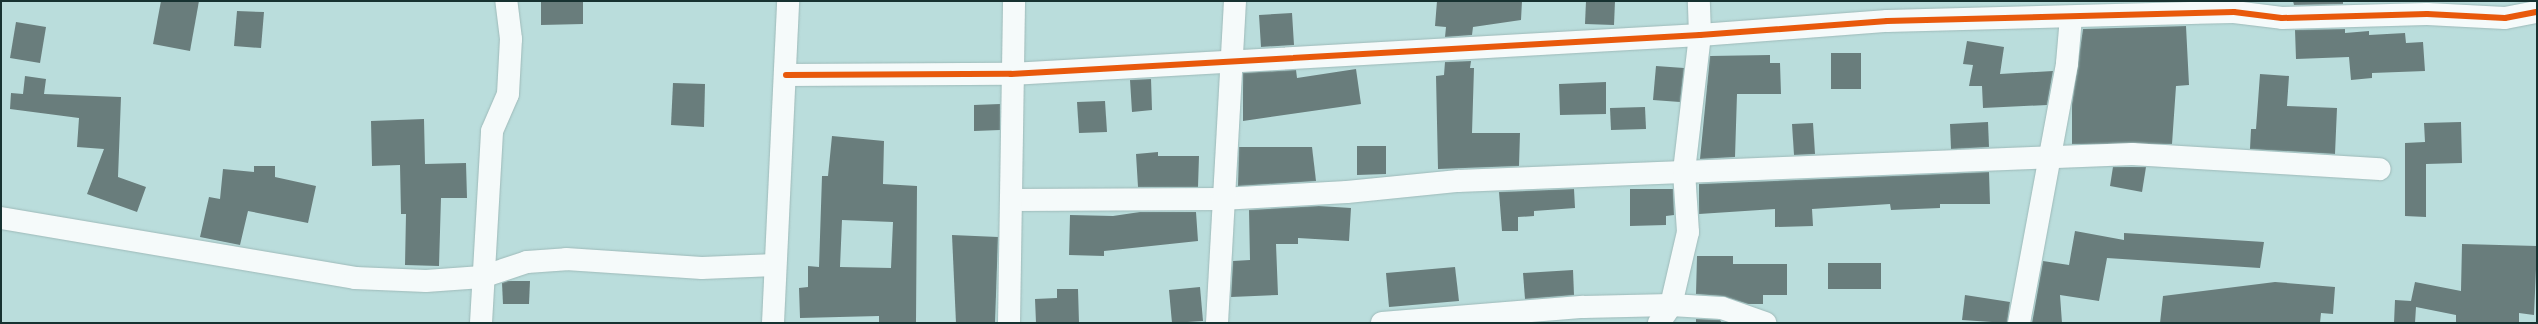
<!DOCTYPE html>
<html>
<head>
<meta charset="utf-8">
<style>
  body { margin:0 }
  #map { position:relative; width:2538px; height:324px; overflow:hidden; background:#badddc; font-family:Lora,serif }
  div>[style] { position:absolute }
  .building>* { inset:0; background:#697d7c }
  .roads { filter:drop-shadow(0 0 1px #9ebab9) drop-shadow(0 0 1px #9ebab9) }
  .street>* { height:22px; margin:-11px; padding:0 11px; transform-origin:11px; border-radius:11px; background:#f5fafa }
  .cycleway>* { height:6px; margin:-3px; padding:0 3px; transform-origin:3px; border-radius:3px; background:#e8590c }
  span { translate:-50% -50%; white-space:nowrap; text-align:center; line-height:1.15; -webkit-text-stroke:4px #b8faf8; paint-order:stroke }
  .frame { position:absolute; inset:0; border:2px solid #173231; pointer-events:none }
</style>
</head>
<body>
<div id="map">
  <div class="building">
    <div style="clip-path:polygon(161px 1px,199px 1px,190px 51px,153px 44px)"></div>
    <div style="clip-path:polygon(541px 1px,583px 1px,583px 24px,541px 25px)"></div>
    <div style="clip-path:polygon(1437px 1px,1522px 1px,1521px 20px,1473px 27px,1472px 35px,1445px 37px,1446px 27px,1435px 26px)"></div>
    <div style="clip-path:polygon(1586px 1px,1615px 1px,1614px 25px,1585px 24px)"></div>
    <div style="clip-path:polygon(2293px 1px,2343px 1px,2343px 4px,2294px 5px)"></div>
    <div style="clip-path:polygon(237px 11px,264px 12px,261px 48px,234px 46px)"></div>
    <div style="clip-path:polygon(1292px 13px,1294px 45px,1261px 47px,1259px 15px)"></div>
    <div style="clip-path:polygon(16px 22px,46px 27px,40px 63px,10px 58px)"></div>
    <div style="clip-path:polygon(2186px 26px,2189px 85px,2176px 86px,2172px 144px,2072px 144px,2072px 104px,2083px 29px)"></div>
    <div style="clip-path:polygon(2345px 29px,2345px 33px,2369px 31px,2369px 35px,2405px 33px,2406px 43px,2423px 42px,2425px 71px,2372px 73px,2372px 78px,2351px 80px,2349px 57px,2296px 59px,2295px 30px)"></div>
    <div style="clip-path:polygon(1967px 41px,2004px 47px,2000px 74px,2053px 71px,2047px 105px,1983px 108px,1982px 86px,1969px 86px,1973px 65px,1963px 64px)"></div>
    <div style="clip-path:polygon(1831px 53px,1861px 53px,1861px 89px,1831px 89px)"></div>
    <div style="clip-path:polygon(1770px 55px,1770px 63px,1780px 63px,1781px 94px,1737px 94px,1735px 157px,1700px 159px,1710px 56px)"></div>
    <div style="clip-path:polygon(1471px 61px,1470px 68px,1474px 68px,1472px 133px,1520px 133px,1519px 166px,1438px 169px,1436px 76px,1444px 75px,1445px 62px)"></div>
    <div style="clip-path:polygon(1656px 66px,1684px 68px,1680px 102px,1653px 100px)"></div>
    <div style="clip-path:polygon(1356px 69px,1361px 104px,1243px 121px,1243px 73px,1296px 70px,1297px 78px)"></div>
    <div style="clip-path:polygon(2260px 74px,2289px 76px,2287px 106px,2337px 108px,2335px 154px,2250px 149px,2251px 129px,2256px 129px)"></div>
    <div style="clip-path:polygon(25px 76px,46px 79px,44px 94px,121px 97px,118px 177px,146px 187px,137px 212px,87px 194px,104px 149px,77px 147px,79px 118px,10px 109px,11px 93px,23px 94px)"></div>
    <div style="clip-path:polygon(1151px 79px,1152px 110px,1132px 112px,1130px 80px)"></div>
    <div style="clip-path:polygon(1606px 82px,1606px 114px,1560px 115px,1559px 84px)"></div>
    <div style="clip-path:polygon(673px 83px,705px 84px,704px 127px,671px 125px)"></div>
    <div style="clip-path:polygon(1105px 101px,1107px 132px,1079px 133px,1077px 102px)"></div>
    <div style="clip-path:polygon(1000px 104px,1000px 130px,974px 131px,974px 105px)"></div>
    <div style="clip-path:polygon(1645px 107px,1646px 129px,1611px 130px,1610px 108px)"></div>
    <div style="clip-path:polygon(424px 119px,425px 164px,466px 163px,467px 198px,441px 198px,439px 266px,405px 265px,406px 214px,401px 214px,400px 165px,372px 166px,371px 121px)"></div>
    <div style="clip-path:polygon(1988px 122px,1989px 147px,1951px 149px,1950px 124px)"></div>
    <div style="clip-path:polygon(2461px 122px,2462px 163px,2426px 164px,2426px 217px,2405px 216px,2405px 143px,2425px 142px,2424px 123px)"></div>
    <div style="clip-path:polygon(1813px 123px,1815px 154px,1794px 155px,1792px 124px)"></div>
    <div style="clip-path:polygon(evenodd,832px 136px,884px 141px,883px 184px,917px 186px,916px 323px,879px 323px,879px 316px,800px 318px,799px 288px,808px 287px,808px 266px,819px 267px,822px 176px,828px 176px,832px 136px,842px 220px,893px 222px,891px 268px,840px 267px,842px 220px)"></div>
    <div style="clip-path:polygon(1357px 146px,1386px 146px,1386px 174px,1357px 175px)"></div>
    <div style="clip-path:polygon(1239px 147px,1312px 147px,1316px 181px,1238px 186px)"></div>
    <div style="clip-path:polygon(1158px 152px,1158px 156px,1199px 156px,1198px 187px,1138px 187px,1136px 154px)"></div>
    <div style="clip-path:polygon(254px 166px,275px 166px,275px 177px,316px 186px,308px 223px,248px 211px,240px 245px,200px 237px,209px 197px,220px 199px,223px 169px,254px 172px)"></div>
    <div style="clip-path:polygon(2113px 167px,2146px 167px,2142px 192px,2110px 186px)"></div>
    <div style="clip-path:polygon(1989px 172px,1990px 204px,1940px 204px,1940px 208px,1891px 210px,1890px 204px,1812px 209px,1813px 226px,1775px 227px,1775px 209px,1699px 214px,1699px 184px)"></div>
    <div style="clip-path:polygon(1574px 189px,1575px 208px,1534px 211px,1534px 216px,1518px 217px,1518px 231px,1502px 231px,1499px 192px)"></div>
    <div style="clip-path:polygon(1630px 189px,1673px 189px,1674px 215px,1666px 216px,1666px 225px,1630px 226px)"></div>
    <div style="clip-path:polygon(1319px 206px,1351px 208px,1349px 241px,1298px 238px,1298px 244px,1276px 244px,1278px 295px,1231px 297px,1233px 261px,1250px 260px,1249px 210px)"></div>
    <div style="clip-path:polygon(1140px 212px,1196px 212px,1198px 241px,1104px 251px,1104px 256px,1069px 255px,1070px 215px,1113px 216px)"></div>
    <div style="clip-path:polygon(2075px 231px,2124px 240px,2124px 233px,2264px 242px,2260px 268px,2107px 258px,2099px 301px,2060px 295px,2062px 323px,2032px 323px,2043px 261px,2069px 265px)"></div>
    <div style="clip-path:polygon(952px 235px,998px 237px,995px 323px,956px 323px)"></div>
    <div style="clip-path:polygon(2462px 244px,2537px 246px,2534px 315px,2519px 313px,2519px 323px,2456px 323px,2456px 315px,2416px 307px,2415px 323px,2394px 323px,2395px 300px,2411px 301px,2415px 282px,2461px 291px)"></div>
    <div style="clip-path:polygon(1697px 256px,1733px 256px,1733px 264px,1787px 264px,1787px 295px,1763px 295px,1763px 304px,1748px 304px,1723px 296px,1696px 294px)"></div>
    <div style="clip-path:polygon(1828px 263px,1881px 263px,1881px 289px,1828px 289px)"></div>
    <div style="clip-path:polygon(1455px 267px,1459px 301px,1389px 307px,1386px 273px)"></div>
    <div style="clip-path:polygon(1573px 270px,1574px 295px,1525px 299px,1523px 273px)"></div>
    <div style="clip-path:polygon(508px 281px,530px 281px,529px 304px,503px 304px,502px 283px)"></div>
    <div style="clip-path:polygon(2275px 282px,2335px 287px,2333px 314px,2321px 313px,2320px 323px,2160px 323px,2163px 296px)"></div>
    <div style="clip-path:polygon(1200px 287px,1203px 321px,1172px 323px,1169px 290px)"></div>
    <div style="clip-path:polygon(1057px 289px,1078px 289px,1079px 323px,1036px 323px,1035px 299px,1057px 298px)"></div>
    <div style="clip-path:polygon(1965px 295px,2010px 302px,2007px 323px,1962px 320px)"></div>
    <div style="clip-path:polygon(1696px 319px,1720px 320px,1722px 323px,1696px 323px)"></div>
  </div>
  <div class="roads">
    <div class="street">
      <div style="left:786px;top:75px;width:225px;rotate:-0.3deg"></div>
      <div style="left:1011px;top:74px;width:690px;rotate:-3.24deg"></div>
      <div style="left:1700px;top:35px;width:188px;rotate:-4.3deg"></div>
      <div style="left:1887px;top:21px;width:347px;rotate:-1.5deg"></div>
      <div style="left:2234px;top:12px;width:48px;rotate:7.1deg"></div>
      <div style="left:2282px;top:18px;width:145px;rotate:-1.6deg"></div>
      <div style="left:2427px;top:14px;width:78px;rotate:2.9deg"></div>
      <div style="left:2505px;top:18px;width:33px;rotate:-11deg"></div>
      <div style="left:1012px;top:200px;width:209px;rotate:-0.3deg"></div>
      <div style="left:1221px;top:199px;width:126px;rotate:-3.2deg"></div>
      <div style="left:1347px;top:192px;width:112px;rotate:-5.7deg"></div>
      <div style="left:1458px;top:181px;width:675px;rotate:-2.29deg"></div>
      <div style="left:2132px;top:154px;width:248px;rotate:3.5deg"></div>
      <div style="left:1px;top:218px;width:359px;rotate:9.6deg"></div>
      <div style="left:355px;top:278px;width:71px;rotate:2.4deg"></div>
      <div style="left:426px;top:281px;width:56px;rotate:-4.1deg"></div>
      <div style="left:482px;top:277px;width:47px;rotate:-18.4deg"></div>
      <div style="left:527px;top:262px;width:39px;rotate:-4deg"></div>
      <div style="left:566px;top:259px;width:136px;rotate:3.8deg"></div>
      <div style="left:702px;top:268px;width:73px;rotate:-2.4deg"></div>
      <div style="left:481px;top:323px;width:192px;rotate:-86.7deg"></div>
      <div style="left:492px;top:131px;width:40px;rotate:-66.6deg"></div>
      <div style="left:508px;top:94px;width:55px;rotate:-86.9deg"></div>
      <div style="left:511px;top:39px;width:38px;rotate:-97deg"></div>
      <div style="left:773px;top:323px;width:322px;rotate:-87.3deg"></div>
      <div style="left:1009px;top:323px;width:322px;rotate:-89.1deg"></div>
      <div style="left:1217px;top:323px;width:323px;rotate:-86.8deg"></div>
      <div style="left:1382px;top:323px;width:202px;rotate:-4.6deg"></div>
      <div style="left:1583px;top:307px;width:88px;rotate:-1.3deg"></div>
      <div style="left:1671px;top:305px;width:51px;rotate:3.4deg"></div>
      <div style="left:1722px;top:308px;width:46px;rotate:19.2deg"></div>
      <div style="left:1659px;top:323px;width:22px;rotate:-56deg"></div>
      <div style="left:1671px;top:305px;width:75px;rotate:-76.9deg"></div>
      <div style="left:1688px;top:232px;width:61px;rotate:-93.8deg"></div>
      <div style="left:1684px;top:171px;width:137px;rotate:-83.3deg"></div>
      <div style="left:1700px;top:35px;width:34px;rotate:-92deg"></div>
      <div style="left:2019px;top:323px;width:264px;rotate:-79.5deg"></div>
      <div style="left:2067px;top:63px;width:46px;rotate:-85deg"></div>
    </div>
  </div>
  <div class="cycleway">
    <div style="left:786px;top:75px;width:225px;rotate:-0.3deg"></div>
    <div style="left:1011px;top:74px;width:690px;rotate:-3.24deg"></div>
    <div style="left:1700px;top:35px;width:188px;rotate:-4.3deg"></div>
    <div style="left:1887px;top:21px;width:347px;rotate:-1.5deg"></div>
    <div style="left:2234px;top:12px;width:48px;rotate:7.1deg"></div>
    <div style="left:2282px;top:18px;width:145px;rotate:-1.6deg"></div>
    <div style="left:2427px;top:14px;width:78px;rotate:2.9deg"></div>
    <div style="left:2505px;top:18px;width:33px;rotate:-11deg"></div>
  </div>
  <div class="frame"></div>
</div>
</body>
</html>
